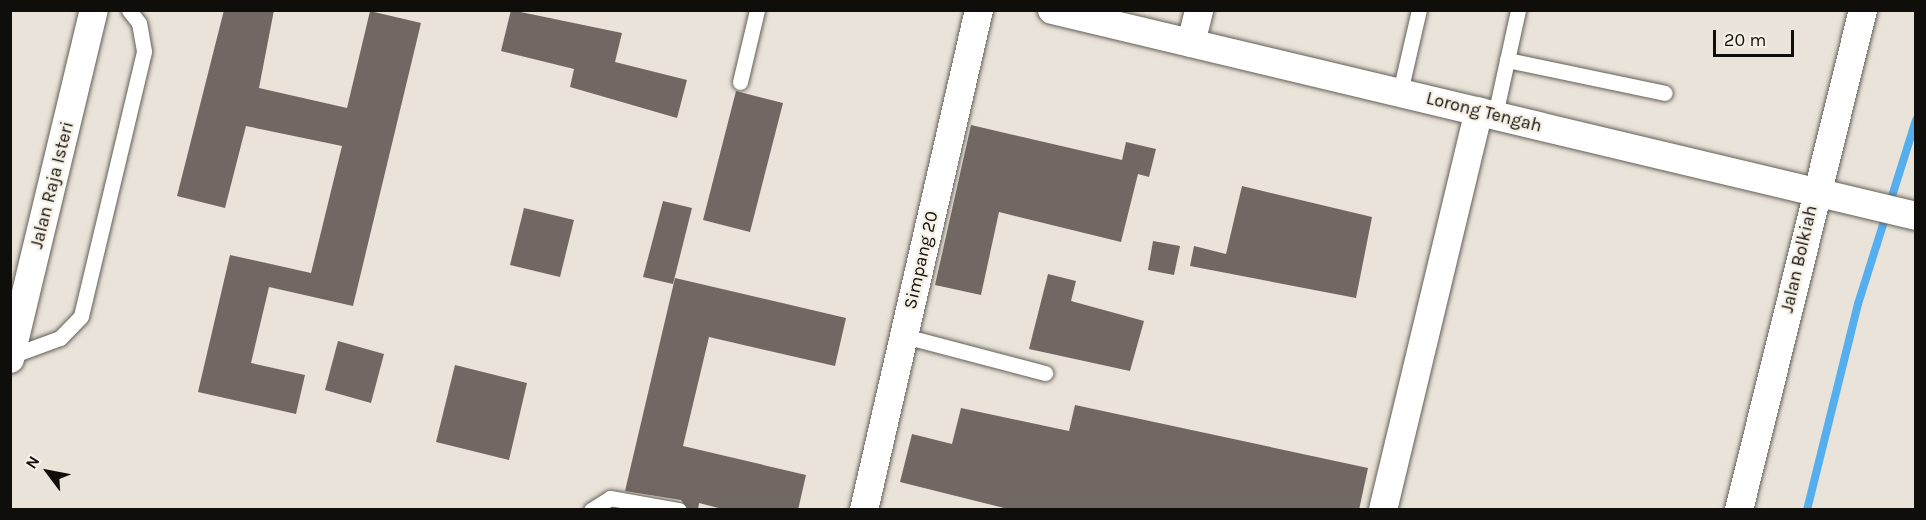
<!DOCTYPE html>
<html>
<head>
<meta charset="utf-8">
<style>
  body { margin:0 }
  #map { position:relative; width:1926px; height:520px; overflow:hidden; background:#e9e3d9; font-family:Karla,sans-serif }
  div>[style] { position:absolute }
  .stream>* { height:8px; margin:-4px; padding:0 4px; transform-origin:4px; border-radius:4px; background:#55afef }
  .building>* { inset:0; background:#726863 }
  .roads { filter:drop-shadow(0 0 2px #645f56) drop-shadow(0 0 2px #645f56) }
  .service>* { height:15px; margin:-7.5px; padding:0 7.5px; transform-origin:7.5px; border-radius:7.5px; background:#fff }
  .minor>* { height:28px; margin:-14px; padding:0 14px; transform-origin:14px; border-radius:14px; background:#fff }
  span { translate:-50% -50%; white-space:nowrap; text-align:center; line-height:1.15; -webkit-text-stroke:4.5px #f6f0e6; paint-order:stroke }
  .street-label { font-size:18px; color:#100e0a }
  .frame { position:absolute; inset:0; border:12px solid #100e0a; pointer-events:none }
  .north { position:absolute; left:18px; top:442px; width:60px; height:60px; -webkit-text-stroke:4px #f6f0e6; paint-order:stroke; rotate:302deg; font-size:16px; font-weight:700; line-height:24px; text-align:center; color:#100e0a }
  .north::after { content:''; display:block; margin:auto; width:21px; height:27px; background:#100e0a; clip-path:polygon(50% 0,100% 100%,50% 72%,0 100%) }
  .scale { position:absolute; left:1713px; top:30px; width:81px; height:27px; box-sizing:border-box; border:3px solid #100e0a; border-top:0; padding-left:8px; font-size:18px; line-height:21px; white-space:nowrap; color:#100e0a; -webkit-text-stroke:4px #f6f0e6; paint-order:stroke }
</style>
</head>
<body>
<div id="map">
  <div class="stream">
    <div style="left:1807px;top:510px;width:212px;rotate:-76.1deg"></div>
    <div style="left:1858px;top:304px;width:193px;rotate:-72.5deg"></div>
  </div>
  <div class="building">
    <div style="clip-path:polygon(224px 10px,274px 10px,259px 88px,347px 108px,370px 11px,421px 23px,353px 306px,269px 287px,251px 363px,305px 375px,296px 414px,198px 392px,230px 255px,311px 273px,342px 146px,246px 126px,225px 208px,177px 196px)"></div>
    <div style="clip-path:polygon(511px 10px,622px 33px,615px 62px,687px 80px,677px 118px,570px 87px,574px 69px,501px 51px)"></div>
    <div style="clip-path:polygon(736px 91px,783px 103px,750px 232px,703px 220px)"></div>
    <div style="clip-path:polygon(971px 125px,1122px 160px,1126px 142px,1156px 149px,1149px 177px,1138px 174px,1121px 242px,999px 212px,981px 295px,935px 285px)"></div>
    <div style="clip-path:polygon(1242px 186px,1372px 217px,1356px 298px,1190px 266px,1194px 246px,1226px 254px)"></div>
    <div style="clip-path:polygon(663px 201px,692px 208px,673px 284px,643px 277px)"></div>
    <div style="clip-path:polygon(524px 208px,574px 220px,560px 277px,510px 265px)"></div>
    <div style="clip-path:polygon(1153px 241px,1180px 246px,1174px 275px,1148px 270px)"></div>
    <div style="clip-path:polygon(1048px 274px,1076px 281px,1071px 301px,1144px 321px,1130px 371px,1029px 349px)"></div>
    <div style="clip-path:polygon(675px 278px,846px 318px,835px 366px,709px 337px,683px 446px,806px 475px,798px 510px,726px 510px,699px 503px,698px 510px,688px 510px,681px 500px,625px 491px)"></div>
    <div style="clip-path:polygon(338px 341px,384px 354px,371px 403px,325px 390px)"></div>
    <div style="clip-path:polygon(455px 365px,527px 383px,509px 460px,436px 442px)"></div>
    <div style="clip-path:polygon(1075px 405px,1368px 468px,1359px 510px,1012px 510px,900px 482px,912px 434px,952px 444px,961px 408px,1069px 431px)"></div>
  </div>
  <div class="roads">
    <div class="service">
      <div style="left:1507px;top:60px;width:161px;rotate:11.8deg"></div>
      <div style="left:740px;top:82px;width:74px;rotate:-76.7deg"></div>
      <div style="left:1400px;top:92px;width:84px;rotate:-77deg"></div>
      <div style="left:1495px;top:115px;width:107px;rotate:-77.6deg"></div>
      <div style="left:904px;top:336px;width:146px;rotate:14.7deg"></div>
      <div style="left:11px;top:356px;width:52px;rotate:-20.2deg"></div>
      <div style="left:60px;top:338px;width:30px;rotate:-46deg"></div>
      <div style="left:81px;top:316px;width:272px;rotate:-76.6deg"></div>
      <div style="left:144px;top:51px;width:28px;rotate:-100deg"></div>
      <div style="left:139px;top:23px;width:16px;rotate:-128deg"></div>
      <div style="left:591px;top:510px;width:22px;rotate:-32deg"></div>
      <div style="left:610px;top:498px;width:70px;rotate:9.9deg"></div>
    </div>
    <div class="minor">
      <div style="left:1052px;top:10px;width:888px;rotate:13.41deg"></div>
      <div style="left:1191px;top:43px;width:34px;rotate:-76deg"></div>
      <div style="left:10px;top:359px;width:359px;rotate:-76.5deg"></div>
      <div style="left:864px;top:510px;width:513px;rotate:-77.05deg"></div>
      <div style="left:1383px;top:510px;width:410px;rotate:-76.5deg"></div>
      <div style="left:1739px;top:510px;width:515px;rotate:-76.07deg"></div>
    </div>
  </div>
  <div class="street-label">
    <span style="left:1484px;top:112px;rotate:14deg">Lorong Tengah</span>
    <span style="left:52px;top:185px;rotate:-76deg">Jalan Raja Isteri</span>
    <span style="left:1799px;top:259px;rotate:-77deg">Jalan Bolkiah</span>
    <span style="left:921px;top:260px;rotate:-77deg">Simpang 20</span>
  </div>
  <div class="frame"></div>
  <div class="north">N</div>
  <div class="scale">20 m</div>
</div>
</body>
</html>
